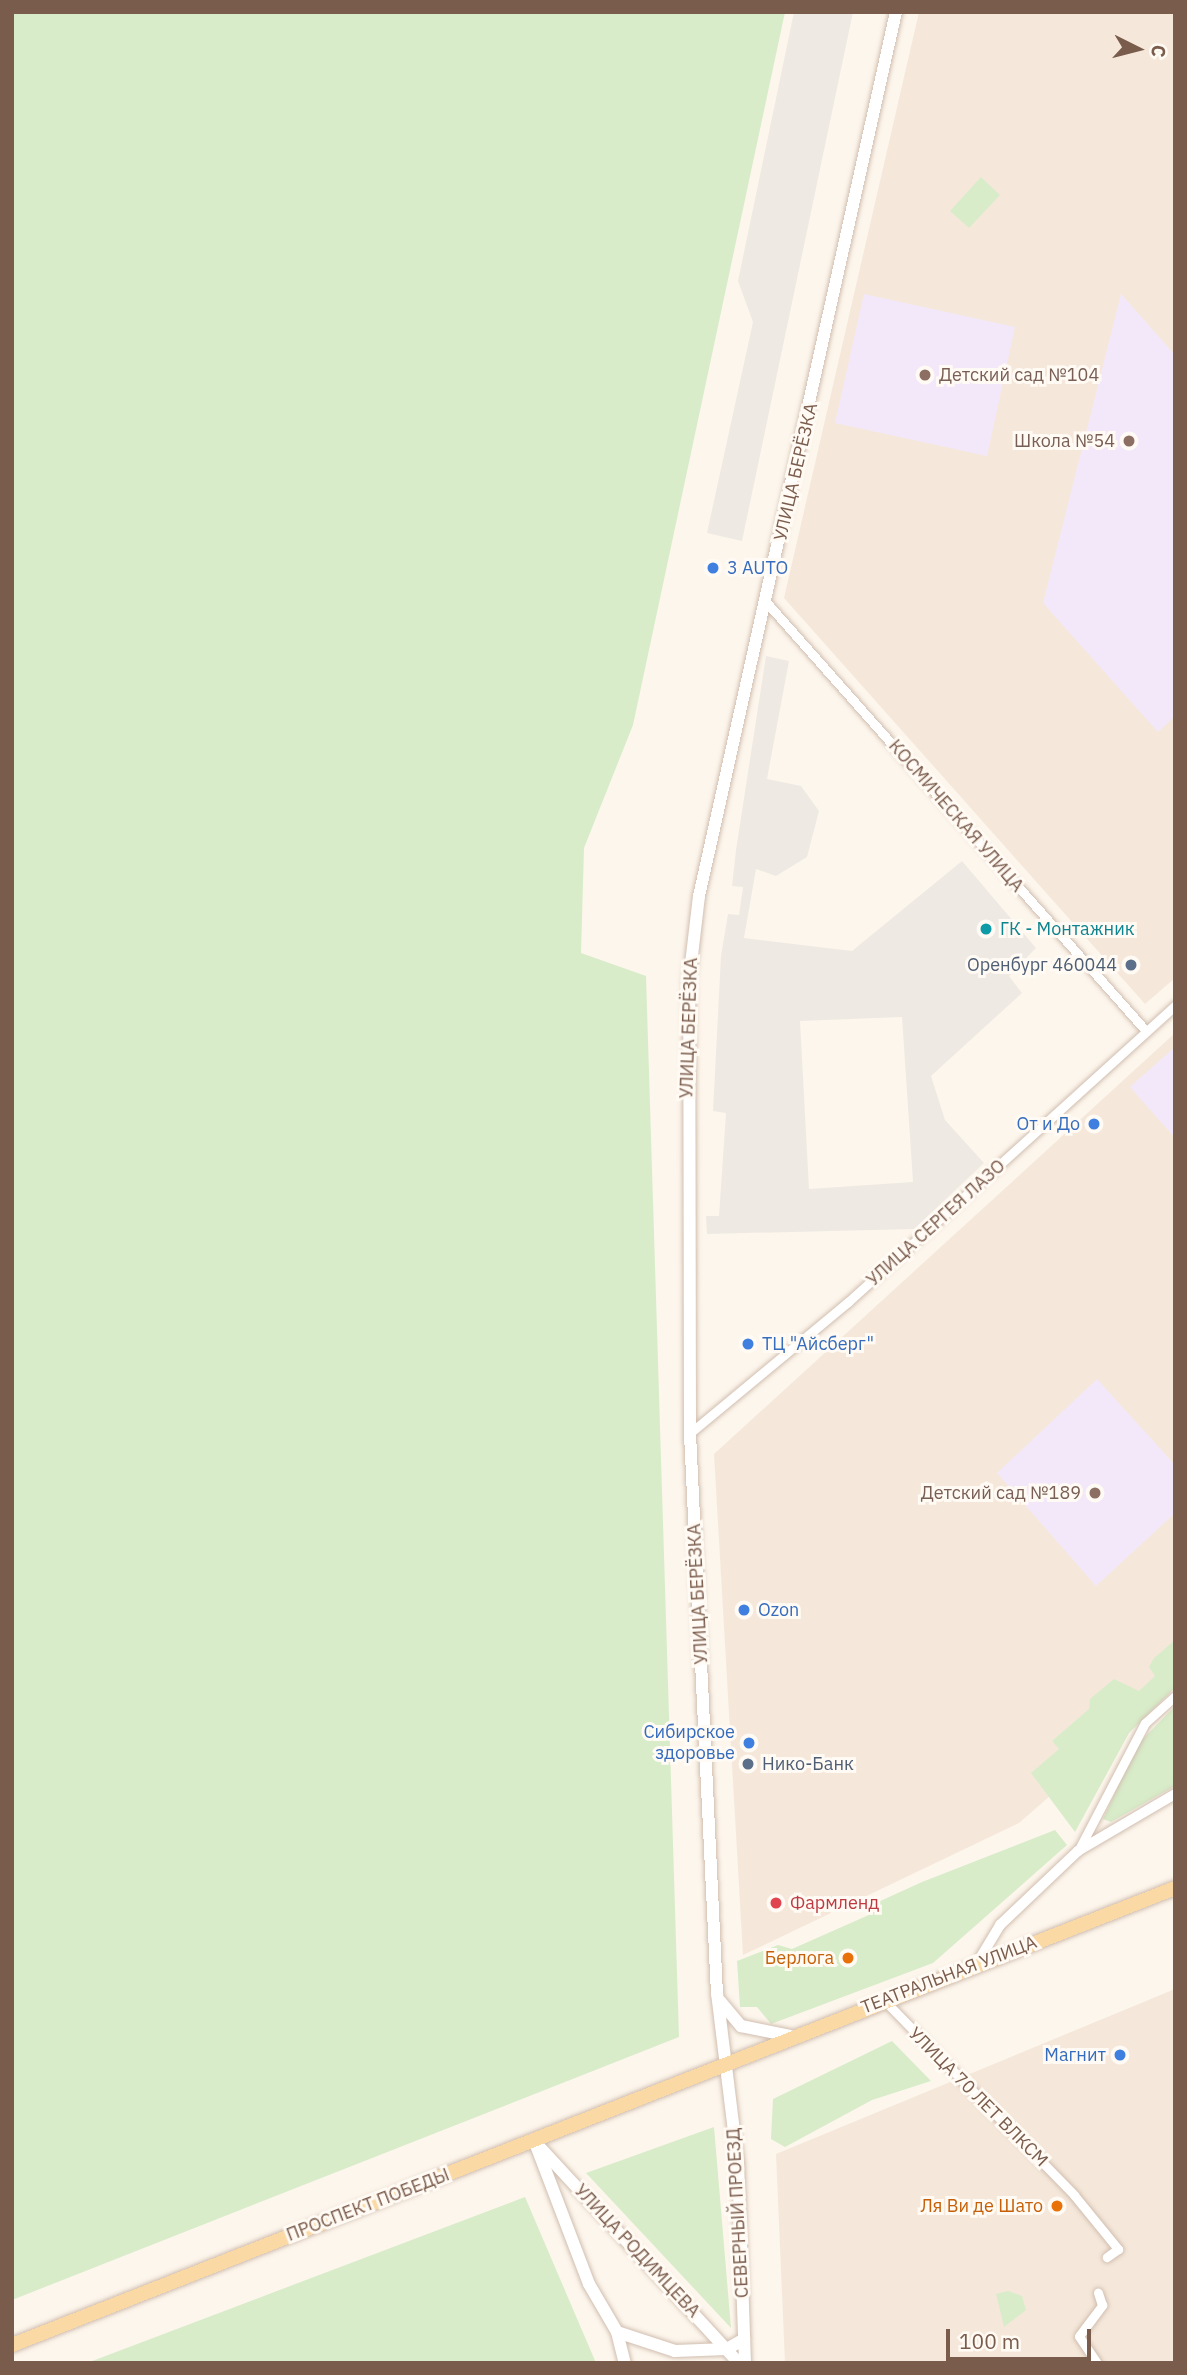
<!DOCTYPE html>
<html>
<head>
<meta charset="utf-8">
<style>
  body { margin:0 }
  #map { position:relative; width:1187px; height:2375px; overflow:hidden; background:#fdf6ec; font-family:"IBM Plex Sans",sans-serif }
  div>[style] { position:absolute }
  .residential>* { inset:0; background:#f5e8da }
  .industrial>* { inset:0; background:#efe9e4 }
  .education>* { inset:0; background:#f3e8fa }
  .green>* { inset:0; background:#d8ecc9 }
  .roads { filter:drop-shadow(0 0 2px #d1beb0) drop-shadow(0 0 2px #d1beb0) }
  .minor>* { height:9px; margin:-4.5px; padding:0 4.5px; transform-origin:4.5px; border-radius:4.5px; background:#fff }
  .tertiary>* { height:10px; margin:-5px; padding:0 5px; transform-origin:5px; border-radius:5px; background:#fff }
  .secondary>* { height:12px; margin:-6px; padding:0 6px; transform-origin:6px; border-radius:6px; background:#fff }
  .primary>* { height:14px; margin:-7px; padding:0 7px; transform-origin:7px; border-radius:7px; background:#fbd9a5 }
  .dots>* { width:19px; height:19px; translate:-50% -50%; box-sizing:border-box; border:4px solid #fffaf3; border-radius:50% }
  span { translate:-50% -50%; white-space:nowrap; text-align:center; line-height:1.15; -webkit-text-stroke:6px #fffaf3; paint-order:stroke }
  .education-label { font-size:18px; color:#785e54 }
  .left { translate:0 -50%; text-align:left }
  .right { translate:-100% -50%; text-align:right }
  .street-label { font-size:18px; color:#7a5c4d }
  .shop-label { font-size:18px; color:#366cbe }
  .culture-label { font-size:18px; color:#0d838f }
  .service-label { font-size:18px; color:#4e5e75 }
  .health-label { font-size:18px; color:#be3a42 }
  .food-label { font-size:18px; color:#c56008 }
  .frame { position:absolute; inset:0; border:14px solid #7a5c4d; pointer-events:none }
  .north { position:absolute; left:1103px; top:14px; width:70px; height:70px; -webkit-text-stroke:5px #fffaf3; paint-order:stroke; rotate:96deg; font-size:19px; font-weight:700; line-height:28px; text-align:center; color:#7a5c4d }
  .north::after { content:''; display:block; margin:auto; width:24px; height:32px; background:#7a5c4d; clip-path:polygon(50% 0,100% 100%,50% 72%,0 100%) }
  .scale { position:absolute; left:946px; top:2329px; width:145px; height:32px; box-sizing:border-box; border:4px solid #7a5c4d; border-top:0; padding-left:9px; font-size:21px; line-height:24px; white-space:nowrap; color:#7a5c4d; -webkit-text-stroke:5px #fffaf3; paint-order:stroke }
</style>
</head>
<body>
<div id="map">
  <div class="residential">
    <div style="clip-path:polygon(919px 12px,1175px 12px,1175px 978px,1145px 1004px,784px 598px)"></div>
    <div style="clip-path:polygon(1175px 1033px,1175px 1687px,1019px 1823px,743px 1955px,714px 1454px)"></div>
    <div style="clip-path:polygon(1175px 1989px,1175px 2363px,785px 2363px,776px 2154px)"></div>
  </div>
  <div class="industrial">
    <div style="clip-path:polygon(794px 12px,853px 12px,742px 541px,707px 533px,753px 322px,738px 281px)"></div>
    <div style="clip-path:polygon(evenodd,766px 656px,789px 661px,767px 779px,801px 786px,819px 811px,807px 857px,776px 876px,756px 869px,744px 938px,852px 951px,962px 861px,1036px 948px,1009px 976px,1022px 993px,931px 1076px,945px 1120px,984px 1163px,914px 1229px,707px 1234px,706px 1216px,719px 1216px,726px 1113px,713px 1111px,721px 956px,728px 914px,739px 915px,743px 887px,732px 886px,736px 850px,766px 656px,902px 1017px,913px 1182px,809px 1189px,800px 1021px,902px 1017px)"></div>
  </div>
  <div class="education">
    <div style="clip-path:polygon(864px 294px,1015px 327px,987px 456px,835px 423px)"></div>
    <div style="clip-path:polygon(1121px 294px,1175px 355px,1175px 716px,1158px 732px,1043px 603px)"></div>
    <div style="clip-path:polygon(1175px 1047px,1175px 1138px,1130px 1087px)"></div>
    <div style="clip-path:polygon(1097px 1379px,1175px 1465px,1175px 1513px,1096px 1586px,997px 1473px)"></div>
  </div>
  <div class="green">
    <div style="clip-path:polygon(12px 12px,785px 12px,633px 725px,584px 848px,581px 953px,646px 976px,679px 2037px,12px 2300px)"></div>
    <div style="clip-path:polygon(981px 177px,1000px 195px,969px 228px,950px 211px)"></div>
    <div style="clip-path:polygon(1175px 1640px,1175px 1688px,1129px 1733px,1075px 1832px,1031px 1773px,1059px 1749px,1052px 1741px,1089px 1709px,1090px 1699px,1114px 1679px,1139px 1691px,1155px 1676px,1149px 1667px,1154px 1658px)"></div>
    <div style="clip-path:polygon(1175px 1706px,1175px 1786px,1111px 1822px,1103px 1819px,1137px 1745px)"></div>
    <div style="clip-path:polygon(1055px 1830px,1067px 1845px,933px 1963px,771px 2024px,757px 2007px,740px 2007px,737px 1961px,778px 1945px,792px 1949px,871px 1914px,876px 1903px,922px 1882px)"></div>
    <div style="clip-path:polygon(892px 2041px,931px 2081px,872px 2100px,785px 2147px,771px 2139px,773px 2099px)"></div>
    <div style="clip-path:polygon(714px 2127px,731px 2328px,586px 2173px)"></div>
    <div style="clip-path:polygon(525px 2197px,596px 2363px,87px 2363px)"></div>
    <div style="clip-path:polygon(1008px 2291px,1022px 2296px,1026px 2310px,1004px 2327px,996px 2294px)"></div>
  </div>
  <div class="roads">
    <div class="minor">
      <div style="left:767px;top:603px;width:572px;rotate:48.47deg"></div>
      <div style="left:690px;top:1433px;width:205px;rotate:-39.7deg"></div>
      <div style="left:848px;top:1302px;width:442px;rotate:-42.2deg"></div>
      <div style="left:1078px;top:1851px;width:144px;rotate:-62.4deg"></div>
      <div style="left:1145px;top:1723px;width:40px;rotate:-42deg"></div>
      <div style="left:884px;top:2000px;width:272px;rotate:45.7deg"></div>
      <div style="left:1074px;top:2195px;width:70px;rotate:50.8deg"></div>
      <div style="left:1118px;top:2249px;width:14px;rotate:144deg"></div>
      <div style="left:1097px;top:2363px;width:32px;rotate:-124deg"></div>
      <div style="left:1079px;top:2336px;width:39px;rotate:-53deg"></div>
      <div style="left:1102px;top:2305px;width:13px;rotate:-108deg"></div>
    </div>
    <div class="tertiary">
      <div style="left:976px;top:1965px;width:47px;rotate:-59deg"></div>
      <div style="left:1000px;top:1925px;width:108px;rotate:-43.5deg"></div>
      <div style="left:1078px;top:1851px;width:113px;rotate:-30.4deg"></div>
    </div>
    <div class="secondary">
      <div style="left:720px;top:2001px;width:33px;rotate:50deg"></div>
      <div style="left:741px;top:2026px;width:50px;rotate:11.5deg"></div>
      <div style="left:534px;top:2140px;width:154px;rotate:69.1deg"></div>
      <div style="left:589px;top:2284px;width:56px;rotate:59.7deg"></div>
      <div style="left:617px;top:2332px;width:61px;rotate:18.1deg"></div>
      <div style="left:675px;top:2351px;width:52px;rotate:-2.2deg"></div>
      <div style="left:727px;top:2349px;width:20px;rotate:-30deg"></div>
      <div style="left:535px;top:2142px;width:301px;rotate:47.3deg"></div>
      <div style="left:617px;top:2332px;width:32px;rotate:76deg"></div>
      <div style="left:745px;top:2363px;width:199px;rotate:-92deg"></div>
      <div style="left:738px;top:2164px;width:171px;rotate:-97deg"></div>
      <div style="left:717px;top:1994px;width:562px;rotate:-92.76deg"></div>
      <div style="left:690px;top:1433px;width:452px;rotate:-90.1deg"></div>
      <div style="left:689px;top:981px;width:86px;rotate:-83.3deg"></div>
      <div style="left:699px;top:896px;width:906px;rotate:-77.44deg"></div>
    </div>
    <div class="primary">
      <div style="left:12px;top:2345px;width:1250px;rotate:-21.45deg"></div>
    </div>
  </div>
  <div class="dots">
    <div style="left:925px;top:375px;background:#8d6e63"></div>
    <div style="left:1129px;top:441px;background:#8d6e63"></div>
    <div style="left:713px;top:568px;background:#3f7fe0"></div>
    <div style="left:986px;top:929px;background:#0f9aa8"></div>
    <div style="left:1131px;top:965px;background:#5c6f8a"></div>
    <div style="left:1094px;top:1124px;background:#3f7fe0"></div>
    <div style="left:748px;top:1344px;background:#3f7fe0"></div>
    <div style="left:1095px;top:1493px;background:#8d6e63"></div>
    <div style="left:744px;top:1610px;background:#3f7fe0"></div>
    <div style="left:749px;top:1743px;background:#3f7fe0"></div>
    <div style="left:748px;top:1764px;background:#5c6f8a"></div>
    <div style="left:776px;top:1903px;background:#e0444e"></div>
    <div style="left:848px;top:1958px;background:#e8710a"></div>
    <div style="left:1120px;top:2055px;background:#3f7fe0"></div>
    <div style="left:1057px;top:2206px;background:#e8710a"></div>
  </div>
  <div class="education-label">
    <span class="left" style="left:939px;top:375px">Детский сад №104</span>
    <span class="right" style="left:1115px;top:441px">Школа №54</span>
    <span class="right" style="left:1081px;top:1493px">Детский сад №189</span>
  </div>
  <div class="street-label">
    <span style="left:796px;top:472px;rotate:-77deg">УЛИЦА БЕРЁЗКА</span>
    <span style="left:956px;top:816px;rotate:49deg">КОСМИЧЕСКАЯ УЛИЦА</span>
    <span style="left:689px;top:1028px;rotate:-88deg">УЛИЦА БЕРЁЗКА</span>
    <span style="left:936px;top:1223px;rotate:-42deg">УЛИЦА СЕРГЕЯ ЛАЗО</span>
    <span style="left:698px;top:1594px;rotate:-93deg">УЛИЦА БЕРЁЗКА</span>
    <span style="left:949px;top:1975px;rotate:-21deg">ТЕАТРАЛЬНАЯ УЛИЦА</span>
    <span style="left:978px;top:2097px;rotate:45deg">УЛИЦА 70 ЛЕТ ВЛКСМ</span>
    <span style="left:368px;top:2205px;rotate:-21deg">ПРОСПЕКТ ПОБЕДЫ</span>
    <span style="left:738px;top:2213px;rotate:-93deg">СЕВЕРНЫЙ ПРОЕЗД</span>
    <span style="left:637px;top:2251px;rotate:47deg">УЛИЦА РОДИМЦЕВА</span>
  </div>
  <div class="shop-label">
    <span class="left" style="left:727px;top:568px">3 AUTO</span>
    <span class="right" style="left:1080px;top:1124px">От и До</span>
    <span class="left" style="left:762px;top:1344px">ТЦ "Айсберг"</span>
    <span class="left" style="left:758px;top:1610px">Ozon</span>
    <span class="right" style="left:735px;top:1743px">Сибирское<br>здоровье</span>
    <span class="right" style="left:1106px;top:2055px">Магнит</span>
  </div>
  <div class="culture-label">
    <span class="left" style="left:1000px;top:929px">ГК - Монтажник</span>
  </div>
  <div class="service-label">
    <span class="right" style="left:1117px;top:965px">Оренбург 460044</span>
    <span class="left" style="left:762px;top:1764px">Нико-Банк</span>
  </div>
  <div class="health-label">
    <span class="left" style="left:790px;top:1903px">Фармленд</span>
  </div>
  <div class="food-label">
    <span class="right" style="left:834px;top:1958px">Берлога</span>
    <span class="right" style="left:1043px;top:2206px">Ля Ви де Шато</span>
  </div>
  <div class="frame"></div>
  <div class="north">С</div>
  <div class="scale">100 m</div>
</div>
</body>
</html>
